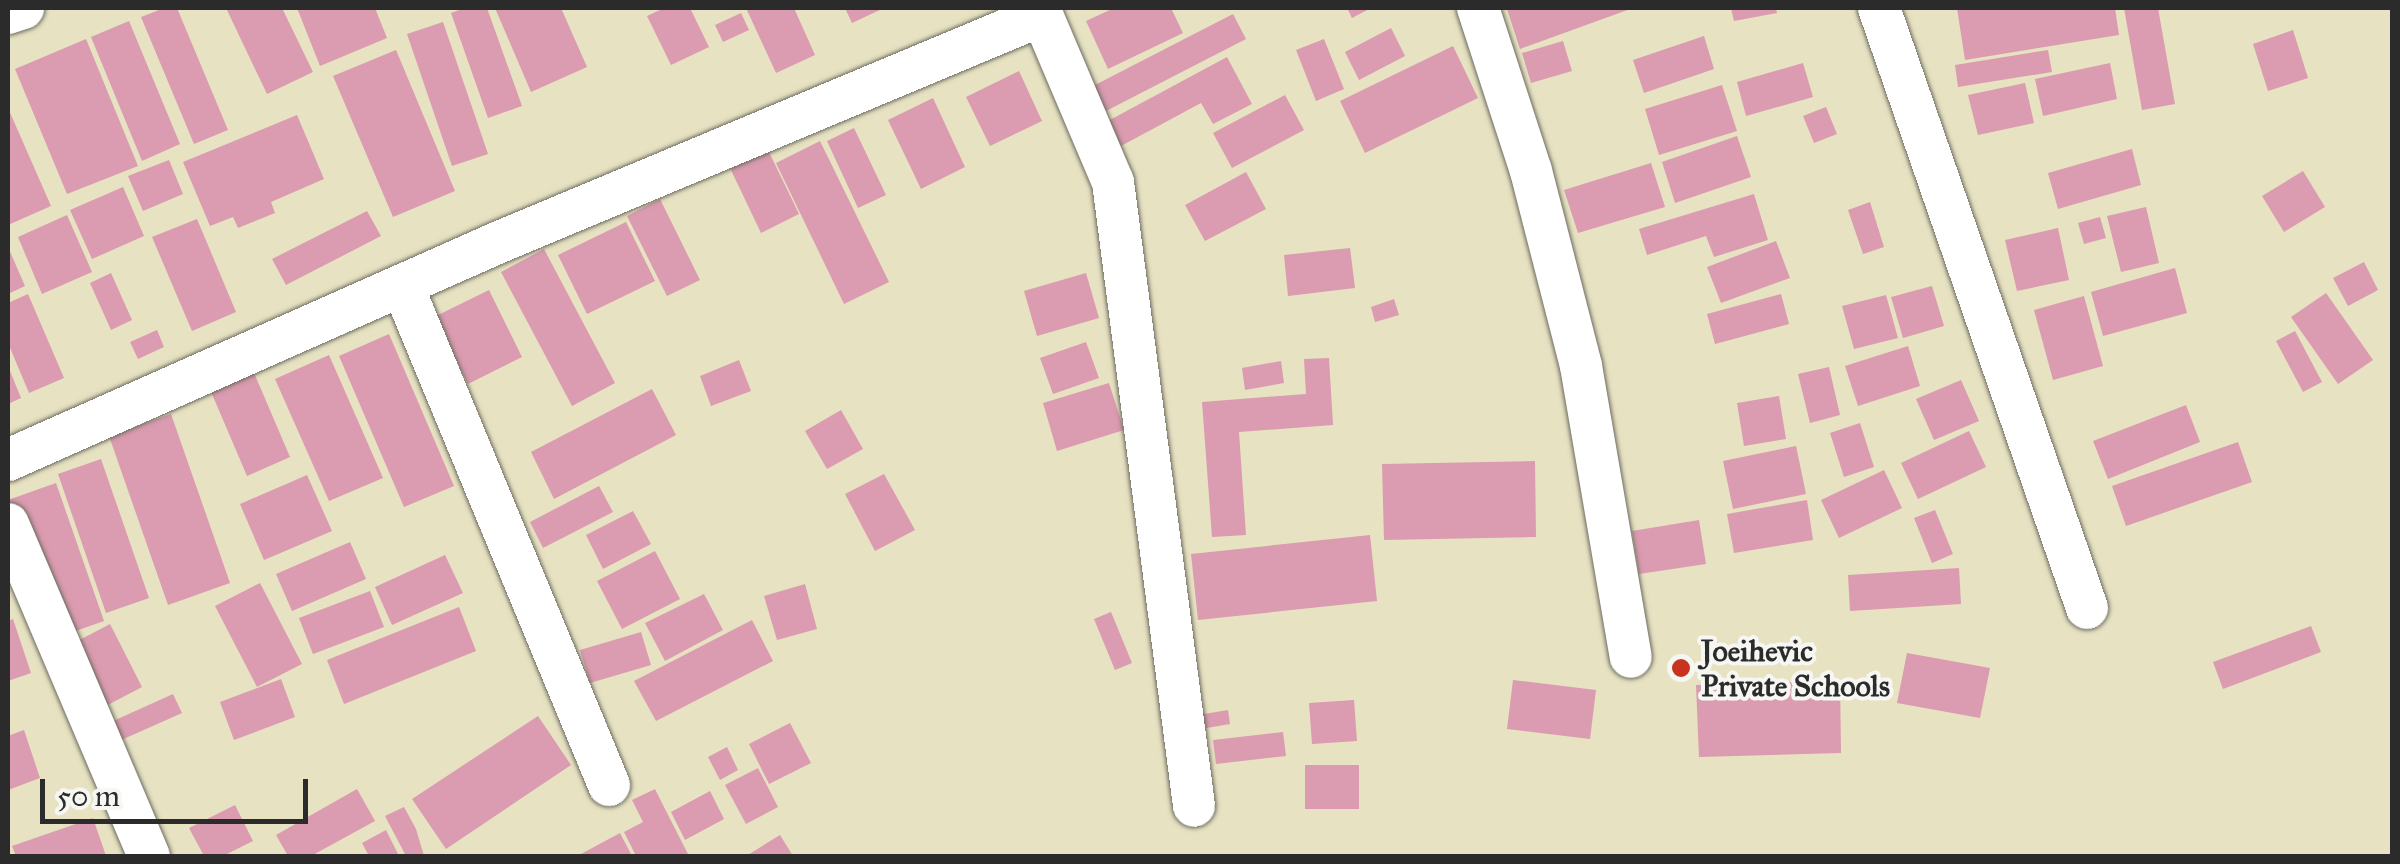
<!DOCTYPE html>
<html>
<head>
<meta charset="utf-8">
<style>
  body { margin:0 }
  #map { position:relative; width:2400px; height:864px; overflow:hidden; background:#e7e2c2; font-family:"IM FELL Great Primer",serif }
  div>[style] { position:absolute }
  .building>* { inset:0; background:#db9bb0 }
  .roads { filter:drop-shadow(0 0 2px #6d6b60) drop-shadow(0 0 2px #6d6b60) }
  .minor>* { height:42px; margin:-21px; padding:0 21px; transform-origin:21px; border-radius:21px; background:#fff }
  .dots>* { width:28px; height:28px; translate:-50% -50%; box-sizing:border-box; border:5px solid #f6f6f2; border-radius:50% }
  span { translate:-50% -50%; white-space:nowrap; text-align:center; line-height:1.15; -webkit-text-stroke:8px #f6f6f2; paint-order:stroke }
  .poi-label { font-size:30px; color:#2b2b2b; font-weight:700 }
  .left { translate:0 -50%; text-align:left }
  .frame { position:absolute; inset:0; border:10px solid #2b2b2b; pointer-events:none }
  .scale { position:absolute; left:40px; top:779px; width:268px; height:45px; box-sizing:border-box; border:5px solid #2b2b2b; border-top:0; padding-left:12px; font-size:30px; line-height:35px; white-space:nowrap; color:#2b2b2b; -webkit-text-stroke:8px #f6f6f2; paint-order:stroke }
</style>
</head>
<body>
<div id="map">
  <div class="building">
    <div style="clip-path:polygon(164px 8px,177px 8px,228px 130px,194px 144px,141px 17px)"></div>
    <div style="clip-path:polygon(226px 8px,282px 8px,313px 72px,267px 94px)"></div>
    <div style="clip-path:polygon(297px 8px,375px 8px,387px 38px,320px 66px)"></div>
    <div style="clip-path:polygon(465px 8px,487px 8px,522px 106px,488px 118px,451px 13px)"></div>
    <div style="clip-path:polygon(495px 8px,561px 8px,587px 67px,531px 92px)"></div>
    <div style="clip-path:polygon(664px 8px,690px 8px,709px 47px,671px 65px,647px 16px)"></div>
    <div style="clip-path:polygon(746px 8px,794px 8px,815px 55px,776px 73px)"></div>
    <div style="clip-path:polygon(845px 8px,884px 8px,852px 23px)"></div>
    <div style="clip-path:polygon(1114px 8px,1171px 8px,1183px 33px,1108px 69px,1086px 21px)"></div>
    <div style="clip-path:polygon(1347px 8px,1371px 8px,1352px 18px)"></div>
    <div style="clip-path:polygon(1633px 8px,1520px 49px,1507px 9px,1511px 8px)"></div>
    <div style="clip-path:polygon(1731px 8px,1776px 8px,1777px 13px,1734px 21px)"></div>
    <div style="clip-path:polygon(1957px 8px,2115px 8px,2119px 35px,1965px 60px)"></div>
    <div style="clip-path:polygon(2124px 8px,2158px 8px,2175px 104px,2142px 110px)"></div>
    <div style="clip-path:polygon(741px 13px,749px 30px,723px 42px,715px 25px)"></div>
    <div style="clip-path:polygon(1233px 14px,1246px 39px,1106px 111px,1093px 86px)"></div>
    <div style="clip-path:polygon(129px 21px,180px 144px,142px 161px,91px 37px)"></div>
    <div style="clip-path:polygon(443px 22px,488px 154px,452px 166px,407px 34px)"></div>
    <div style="clip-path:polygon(1391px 28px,1405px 56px,1359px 80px,1345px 52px)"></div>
    <div style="clip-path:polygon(2293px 30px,2308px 78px,2268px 91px,2253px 44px)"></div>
    <div style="clip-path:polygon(1704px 36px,1714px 69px,1644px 93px,1633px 60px)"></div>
    <div style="clip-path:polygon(86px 39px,138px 166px,67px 194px,15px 69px)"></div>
    <div style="clip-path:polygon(1324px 39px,1344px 89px,1316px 101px,1296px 50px)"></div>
    <div style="clip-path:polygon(1563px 41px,1572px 71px,1531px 83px,1522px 53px)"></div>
    <div style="clip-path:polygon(1453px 46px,1478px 98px,1365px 153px,1340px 101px)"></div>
    <div style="clip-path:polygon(396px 50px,455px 191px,393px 217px,333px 76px)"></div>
    <div style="clip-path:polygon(2048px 50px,2052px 72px,1958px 87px,1955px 65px)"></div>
    <div style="clip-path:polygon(1227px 57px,1252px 104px,1213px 124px,1201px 103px,1121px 146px,1108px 121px)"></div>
    <div style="clip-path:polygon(1803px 63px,1813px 97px,1746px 116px,1737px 82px)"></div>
    <div style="clip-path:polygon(2110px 63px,2117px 99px,2043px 116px,2035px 79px)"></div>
    <div style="clip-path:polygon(1019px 71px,1042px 121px,990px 146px,966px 97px)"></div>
    <div style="clip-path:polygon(2025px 83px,2034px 123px,1978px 135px,1968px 95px)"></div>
    <div style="clip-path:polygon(1722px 85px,1737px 131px,1659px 155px,1645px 109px)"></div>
    <div style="clip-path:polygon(1285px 95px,1304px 130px,1232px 168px,1213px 133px)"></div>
    <div style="clip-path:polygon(933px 98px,965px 167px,921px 189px,888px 120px)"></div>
    <div style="clip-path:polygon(1826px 107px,1837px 134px,1814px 143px,1803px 116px)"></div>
    <div style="clip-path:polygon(8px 108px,51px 206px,8px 225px)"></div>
    <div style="clip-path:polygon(297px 115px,324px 179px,271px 202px,275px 213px,238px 228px,233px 217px,210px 226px,183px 162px)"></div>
    <div style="clip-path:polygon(854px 128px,886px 195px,858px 208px,827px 141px)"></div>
    <div style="clip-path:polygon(1737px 136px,1751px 177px,1675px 203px,1662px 162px)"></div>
    <div style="clip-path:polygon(820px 141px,889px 282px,844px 304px,776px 163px)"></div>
    <div style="clip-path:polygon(2132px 149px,2141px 185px,2058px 209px,2048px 173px)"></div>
    <div style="clip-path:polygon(768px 150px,799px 214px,761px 233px,730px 168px)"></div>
    <div style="clip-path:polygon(169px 160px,183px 194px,143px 211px,128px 176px)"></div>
    <div style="clip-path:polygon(1651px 163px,1665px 207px,1578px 233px,1564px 190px)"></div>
    <div style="clip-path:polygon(2303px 171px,2325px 207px,2284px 232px,2262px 196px)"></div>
    <div style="clip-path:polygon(1246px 172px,1266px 209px,1205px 241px,1185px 205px)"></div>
    <div style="clip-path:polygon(123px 187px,144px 236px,92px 259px,70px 210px)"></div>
    <div style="clip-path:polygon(1754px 194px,1768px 240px,1714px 257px,1706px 236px,1647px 255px,1639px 229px)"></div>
    <div style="clip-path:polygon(660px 199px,700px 280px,667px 296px,627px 216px)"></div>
    <div style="clip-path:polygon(1870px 202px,1884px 247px,1863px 254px,1848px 210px)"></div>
    <div style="clip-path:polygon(2146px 207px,2159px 263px,2121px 272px,2107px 216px)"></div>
    <div style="clip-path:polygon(367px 211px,381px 236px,286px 285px,272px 259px)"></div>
    <div style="clip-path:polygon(67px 215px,92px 272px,42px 294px,18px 237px)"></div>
    <div style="clip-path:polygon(2100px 217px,2106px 238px,2084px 244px,2078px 223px)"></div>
    <div style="clip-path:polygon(197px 219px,236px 312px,192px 331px,152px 237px)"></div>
    <div style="clip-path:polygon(626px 222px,655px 281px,587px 314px,558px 255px)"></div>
    <div style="clip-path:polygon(2058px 228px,2069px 280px,2017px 291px,2005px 240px)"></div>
    <div style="clip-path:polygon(1776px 241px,1790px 278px,1721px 303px,1707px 267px)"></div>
    <div style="clip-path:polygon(8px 247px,25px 286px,8px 294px)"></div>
    <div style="clip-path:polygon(1350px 248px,1355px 288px,1288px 296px,1284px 255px)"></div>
    <div style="clip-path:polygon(544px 249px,615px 383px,572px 406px,501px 272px)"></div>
    <div style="clip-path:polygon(2364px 262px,2378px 290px,2348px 306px,2333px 278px)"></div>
    <div style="clip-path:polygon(2175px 268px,2187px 313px,2103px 336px,2091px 292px)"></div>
    <div style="clip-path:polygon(111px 273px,132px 320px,111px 330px,90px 283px)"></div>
    <div style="clip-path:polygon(1086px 273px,1099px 318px,1037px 336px,1024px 291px)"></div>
    <div style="clip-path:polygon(1932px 286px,1944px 326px,1903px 338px,1891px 297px)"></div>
    <div style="clip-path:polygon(489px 290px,522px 357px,468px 384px,434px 317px)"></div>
    <div style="clip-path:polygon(2326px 293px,2373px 360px,2338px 384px,2291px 317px)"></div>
    <div style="clip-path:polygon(28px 294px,64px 378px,29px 393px,8px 343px,8px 303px)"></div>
    <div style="clip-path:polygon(1781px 294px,1789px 324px,1715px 344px,1707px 314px)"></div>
    <div style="clip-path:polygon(1886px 295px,1898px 338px,1854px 349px,1842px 306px)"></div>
    <div style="clip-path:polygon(2084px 296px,2103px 366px,2053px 380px,2034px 310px)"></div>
    <div style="clip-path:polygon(1394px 299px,1399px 315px,1375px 322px,1371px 307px)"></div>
    <div style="clip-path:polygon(157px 330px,164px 347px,138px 359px,130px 342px)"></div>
    <div style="clip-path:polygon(2295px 331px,2322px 382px,2303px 392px,2276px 341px)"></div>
    <div style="clip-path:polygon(389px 334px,454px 486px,404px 507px,339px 356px)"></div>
    <div style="clip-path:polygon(1086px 342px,1099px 378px,1053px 394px,1040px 358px)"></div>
    <div style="clip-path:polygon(1908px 346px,1920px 386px,1858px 406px,1845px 366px)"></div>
    <div style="clip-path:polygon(329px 355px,383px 478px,329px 501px,275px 379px)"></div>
    <div style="clip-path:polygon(1329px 358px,1333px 425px,1239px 432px,1246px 535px,1212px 537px,1202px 402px,1306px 394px,1304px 359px)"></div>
    <div style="clip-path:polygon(739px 360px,751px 391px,711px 406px,700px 376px)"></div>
    <div style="clip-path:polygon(1281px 361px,1284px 383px,1245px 390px,1242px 368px)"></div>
    <div style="clip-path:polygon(8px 366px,21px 398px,8px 404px)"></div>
    <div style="clip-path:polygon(1829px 367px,1840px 415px,1810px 423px,1798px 374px)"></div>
    <div style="clip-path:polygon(252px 368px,290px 457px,247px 476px,209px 387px)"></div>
    <div style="clip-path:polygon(1961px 380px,1979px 421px,1934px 440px,1916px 399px)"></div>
    <div style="clip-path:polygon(1109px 383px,1124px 430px,1057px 451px,1043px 403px)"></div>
    <div style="clip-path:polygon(652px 389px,676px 435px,554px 499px,531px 452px)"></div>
    <div style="clip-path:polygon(1779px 396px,1786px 439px,1744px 446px,1737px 403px)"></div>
    <div style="clip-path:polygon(2186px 405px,2200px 442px,2108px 479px,2093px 441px)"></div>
    <div style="clip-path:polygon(841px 410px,863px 449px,827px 469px,805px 431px)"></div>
    <div style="clip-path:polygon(171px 414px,230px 583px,168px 605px,109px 436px)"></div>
    <div style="clip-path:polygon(1860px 423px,1874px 467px,1844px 477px,1830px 433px)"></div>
    <div style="clip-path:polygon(1969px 431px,1986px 467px,1918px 499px,1901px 463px)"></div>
    <div style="clip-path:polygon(2238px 442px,2252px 482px,2126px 526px,2112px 486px)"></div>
    <div style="clip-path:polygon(1796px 446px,1806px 494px,1733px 509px,1723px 461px)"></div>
    <div style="clip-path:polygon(101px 459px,149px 598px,106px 613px,58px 474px)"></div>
    <div style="clip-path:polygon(1535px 461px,1536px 537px,1384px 540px,1382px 464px)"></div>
    <div style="clip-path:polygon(1884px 470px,1902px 508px,1839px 538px,1821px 500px)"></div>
    <div style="clip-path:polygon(884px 474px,915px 530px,875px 551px,845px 494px)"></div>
    <div style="clip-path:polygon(307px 475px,332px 531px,264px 560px,240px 504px)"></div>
    <div style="clip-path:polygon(56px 483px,104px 621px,56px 638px,8px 500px)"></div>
    <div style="clip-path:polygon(599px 486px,613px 512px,543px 548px,530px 522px)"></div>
    <div style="clip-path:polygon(1807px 500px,1813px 540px,1734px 553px,1727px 514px)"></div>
    <div style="clip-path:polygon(1935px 510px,1953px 554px,1932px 563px,1914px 518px)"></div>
    <div style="clip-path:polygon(633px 511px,651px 544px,603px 569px,586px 535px)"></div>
    <div style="clip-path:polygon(1699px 520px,1706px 564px,1639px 574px,1632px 531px)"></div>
    <div style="clip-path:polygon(1370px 535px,1377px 601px,1198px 620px,1191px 554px)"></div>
    <div style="clip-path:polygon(350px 542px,366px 579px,292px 611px,276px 574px)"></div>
    <div style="clip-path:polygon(655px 551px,680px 599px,622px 629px,597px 581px)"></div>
    <div style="clip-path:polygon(445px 555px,463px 593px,392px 625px,375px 587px)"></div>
    <div style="clip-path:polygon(1959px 568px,1961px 604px,1850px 611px,1848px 575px)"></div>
    <div style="clip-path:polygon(260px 583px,302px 664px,257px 687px,215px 606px)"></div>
    <div style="clip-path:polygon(805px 584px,817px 629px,777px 640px,764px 596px)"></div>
    <div style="clip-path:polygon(370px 591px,384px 627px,313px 654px,299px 618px)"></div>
    <div style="clip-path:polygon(704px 594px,723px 630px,665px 661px,645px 623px)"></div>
    <div style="clip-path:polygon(459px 607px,476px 651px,344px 704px,327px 660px)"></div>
    <div style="clip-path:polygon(1111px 612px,1132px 663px,1115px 670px,1094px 619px)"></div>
    <div style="clip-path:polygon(13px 619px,31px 673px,8px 681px,8px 621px)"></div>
    <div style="clip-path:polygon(752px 620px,773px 661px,656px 721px,634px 681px)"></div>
    <div style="clip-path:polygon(110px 624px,142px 687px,102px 708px,70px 645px)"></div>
    <div style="clip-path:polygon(2311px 626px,2321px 652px,2223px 689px,2213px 662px)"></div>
    <div style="clip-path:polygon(641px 632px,651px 665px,590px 683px,580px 650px)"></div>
    <div style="clip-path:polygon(1907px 653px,1990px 668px,1980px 718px,1897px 703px)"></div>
    <div style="clip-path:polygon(281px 679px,295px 717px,234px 740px,220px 702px)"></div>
    <div style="clip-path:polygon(1513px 680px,1596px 690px,1590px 739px,1507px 729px)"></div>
    <div style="clip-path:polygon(1840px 681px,1841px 753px,1699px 757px,1696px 685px)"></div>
    <div style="clip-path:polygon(173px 694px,182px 713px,119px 741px,111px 722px)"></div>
    <div style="clip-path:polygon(1354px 700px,1357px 741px,1312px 744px,1309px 703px)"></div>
    <div style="clip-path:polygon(1228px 710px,1230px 724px,1201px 729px,1198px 715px)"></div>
    <div style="clip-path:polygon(538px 716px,571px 765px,446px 849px,412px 799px)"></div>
    <div style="clip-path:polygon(790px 723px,811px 763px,769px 784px,749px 744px)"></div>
    <div style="clip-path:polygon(24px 730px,40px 778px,8px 790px,8px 736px)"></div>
    <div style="clip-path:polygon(1283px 732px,1286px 756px,1216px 764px,1213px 740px)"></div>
    <div style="clip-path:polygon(727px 747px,738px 770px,720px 780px,708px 757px)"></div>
    <div style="clip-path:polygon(1305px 765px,1359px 765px,1359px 809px,1305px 809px)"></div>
    <div style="clip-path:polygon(758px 768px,778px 807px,746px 824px,725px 785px)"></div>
    <div style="clip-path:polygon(357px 789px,375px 821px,311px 856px,288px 856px,276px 835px)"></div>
    <div style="clip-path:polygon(655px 789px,665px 809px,689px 856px,636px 856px,624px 832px,643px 822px,632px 800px)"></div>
    <div style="clip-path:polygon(710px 791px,724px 819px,685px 840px,671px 812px)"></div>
    <div style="clip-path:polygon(235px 805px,253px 841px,223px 856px,204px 856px,189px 828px)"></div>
    <div style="clip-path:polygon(404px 807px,416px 829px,424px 856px,406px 856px,385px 816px)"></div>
    <div style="clip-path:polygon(93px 818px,106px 856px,16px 856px,12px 846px)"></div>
    <div style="clip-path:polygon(386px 830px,399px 856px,369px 856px,362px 843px)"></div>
    <div style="clip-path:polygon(620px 833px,632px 856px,582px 856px,581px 854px)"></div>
    <div style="clip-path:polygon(780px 835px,793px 856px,746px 856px)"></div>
  </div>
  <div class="roads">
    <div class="minor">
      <div style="left:1039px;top:8px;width:189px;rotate:67deg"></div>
      <div style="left:1113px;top:182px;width:629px;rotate:82.6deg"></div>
      <div style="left:1478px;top:8px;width:171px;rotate:72deg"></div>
      <div style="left:1531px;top:171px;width:201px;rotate:75.6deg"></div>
      <div style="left:1581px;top:366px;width:295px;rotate:80.3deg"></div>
      <div style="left:1879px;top:8px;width:635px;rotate:70.88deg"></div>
      <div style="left:8px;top:13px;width:16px;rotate:-18deg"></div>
      <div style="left:403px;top:287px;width:539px;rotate:67.53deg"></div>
      <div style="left:8px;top:460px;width:535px;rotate:-23.93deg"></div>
      <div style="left:497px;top:243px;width:591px;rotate:-22.7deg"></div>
      <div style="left:8px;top:524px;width:361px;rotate:67deg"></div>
    </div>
  </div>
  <div class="dots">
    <div style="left:1681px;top:668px;background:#c8321e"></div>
  </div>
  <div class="poi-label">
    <span class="left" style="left:1701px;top:668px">Joeihevic<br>Private Schools</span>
  </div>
  <div class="frame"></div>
  <div class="scale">50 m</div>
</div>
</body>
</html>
